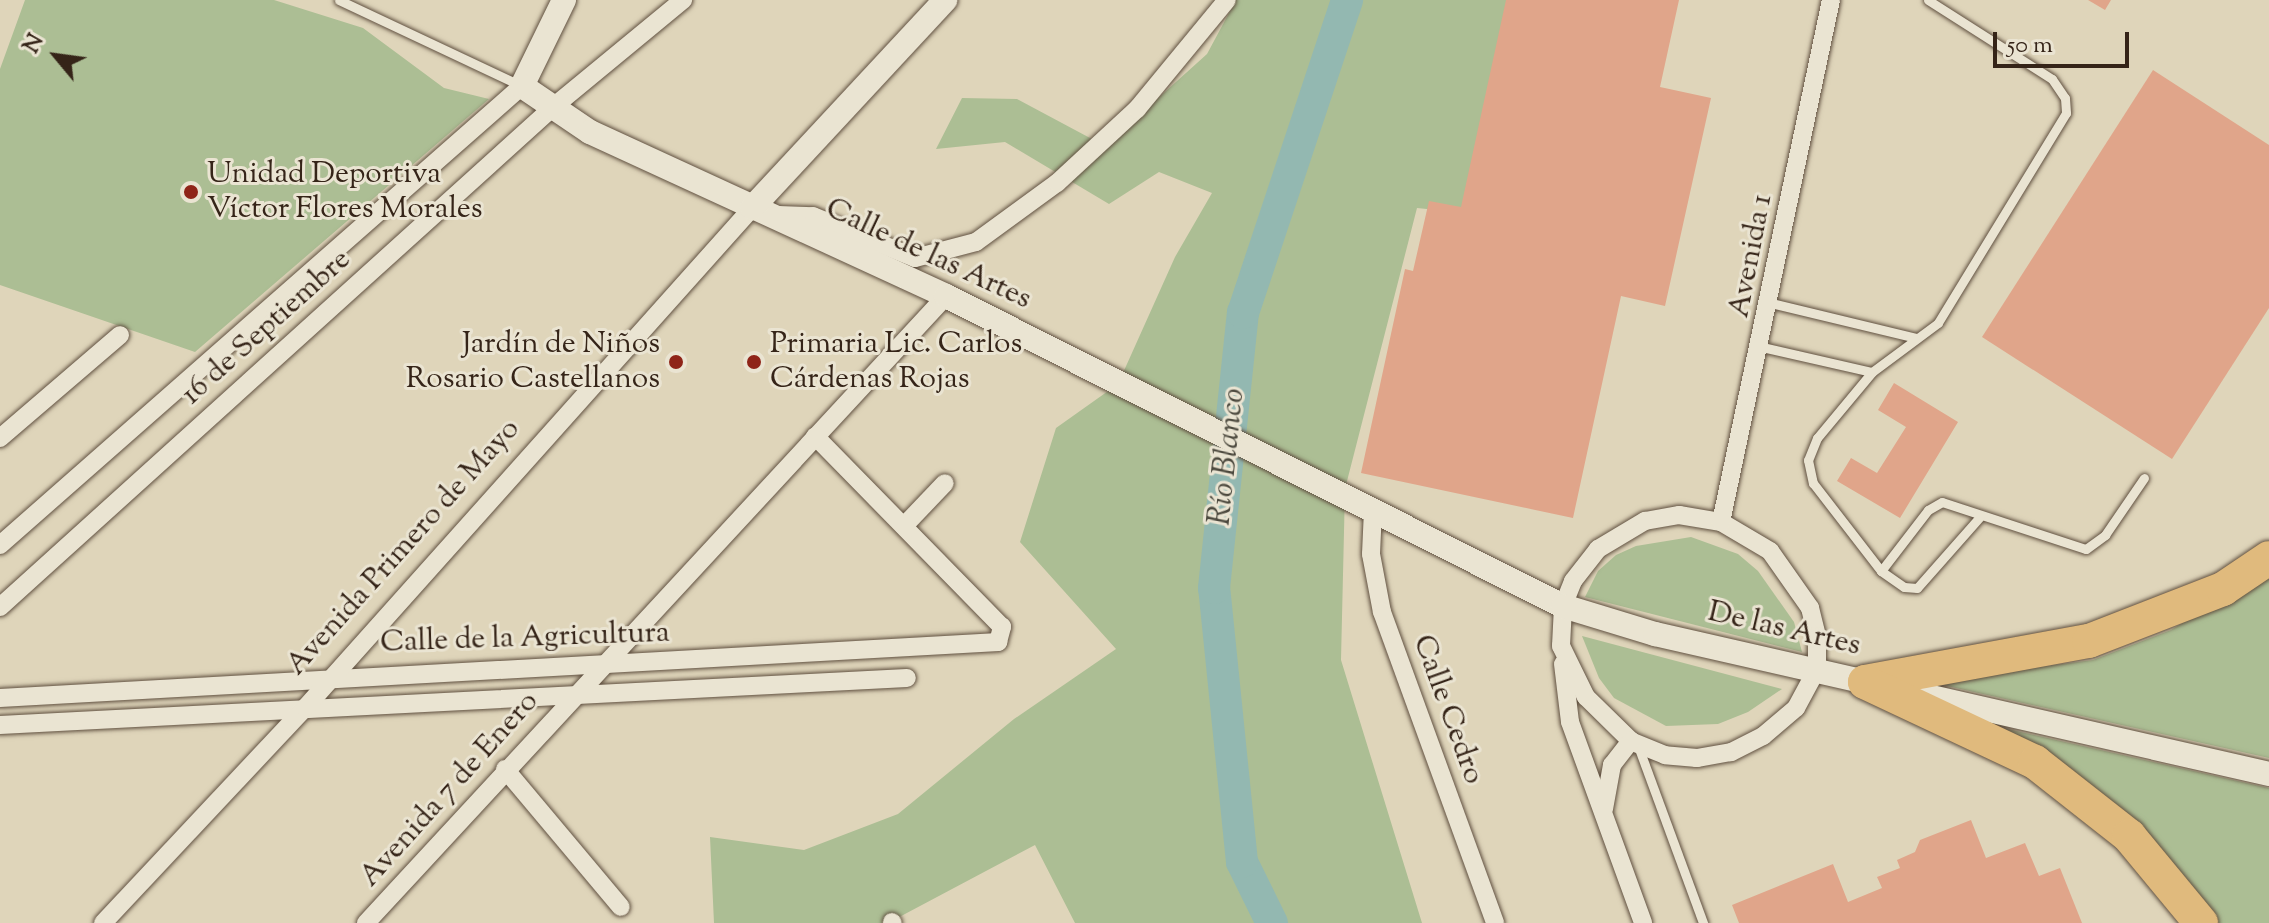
<!DOCTYPE html>
<html>
<head>
<meta charset="utf-8">
<style>
  body { margin:0 }
  #map { position:relative; width:2269px; height:923px; overflow:hidden; background:#dfd5ba; font-family:"Sorts Mill Goudy",serif }
  div>[style] { position:absolute }
  .green>* { inset:0; background:#acbe94 }
  .river>* { height:32px; margin:-16px; padding:0 16px; transform-origin:16px; border-radius:16px; background:#93b8b1 }
  .building>* { inset:0; background:#e0a58a }
  .roads { filter:drop-shadow(0 0 2px #605040) drop-shadow(0 0 2px #605040) }
  .service>* { height:9px; margin:-4.5px; padding:0 4.5px; transform-origin:4.5px; border-radius:4.5px; background:#eae4d2 }
  .minor>* { height:18px; margin:-9px; padding:0 9px; transform-origin:9px; border-radius:9px; background:#eae4d2 }
  .tertiary>* { height:24px; margin:-12px; padding:0 12px; transform-origin:12px; border-radius:12px; background:#eae4d2 }
  .motorway>* { height:34px; margin:-17px; padding:0 17px; transform-origin:17px; border-radius:17px; background:#e0ba7d }
  .dots>* { width:22px; height:22px; translate:-50% -50%; box-sizing:border-box; border:4px solid #eae4d2; border-radius:50% }
  span { translate:-50% -50%; white-space:nowrap; text-align:center; line-height:1.15; -webkit-text-stroke:6px #eae4d2; paint-order:stroke }
  .poi-label { font-size:30px; color:#352418 }
  .left { translate:0 -50%; text-align:left }
  .right { translate:-100% -50%; text-align:right }
  .street-label { font-size:30px; color:#352418 }
  .water-label { font-size:32px; color:#4c493e; font-style:italic }
  .north { position:absolute; left:16px; top:16px; width:80px; height:80px; -webkit-text-stroke:6px #eae4d2; paint-order:stroke; rotate:299deg; font-size:22px; font-weight:700; line-height:32px; text-align:center; color:#352418 }
  .north::after { content:''; display:block; margin:auto; width:28px; height:36px; background:#352418; clip-path:polygon(50% 0,100% 100%,50% 72%,0 100%) }
  .scale { position:absolute; left:1993px; top:32px; width:136px; height:36px; box-sizing:border-box; border:4px solid #352418; border-top:0; padding-left:10px; font-size:24px; line-height:28px; white-space:nowrap; color:#352418; -webkit-text-stroke:6px #eae4d2; paint-order:stroke }
</style>
</head>
<body>
<div id="map">
  <div class="green">
    <div style="clip-path:polygon(25px 0,274px 0,363px 28px,444px 88px,489px 99px,195px 352px,0 285px,0 69px)"></div>
    <div style="clip-path:polygon(1236px 0,1507px 0,1466px 213px,1417px 208px,1345px 489px,1341px 660px,1422px 923px,1075px 923px,1035px 845px,888px 923px,714px 923px,710px 837px,804px 850px,898px 814px,1014px 719px,1116px 649px,1020px 542px,1056px 428px,1118px 384px,1175px 257px,1212px 193px,1159px 172px,1109px 204px,1005px 142px,936px 149px,962px 98px,1017px 99px,1105px 146px,1207px 54px)"></div>
    <div style="clip-path:polygon(1691px 537px,1738px 554px,1758px 571px,1794px 622px,1802px 652px,1585px 597px,1598px 571px,1616px 555px,1636px 546px)"></div>
    <div style="clip-path:polygon(2269px 568px,2269px 758px,1925px 681px,2093px 660px,2171px 630px)"></div>
    <div style="clip-path:polygon(1582px 636px,1782px 689px,1748px 712px,1718px 724px,1666px 726px,1614px 698px,1599px 678px)"></div>
    <div style="clip-path:polygon(2003px 728px,2269px 788px,2269px 923px,2212px 923px)"></div>
  </div>
  <div class="river">
    <div style="left:1272px;top:923px;width:68px;rotate:-116.2deg"></div>
    <div style="left:1242px;top:862px;width:275px;rotate:-95.8deg"></div>
    <div style="left:1214px;top:588px;width:277px;rotate:-84deg"></div>
    <div style="left:1243px;top:313px;width:330px;rotate:-71.6deg"></div>
  </div>
  <div class="building">
    <div style="clip-path:polygon(1506px 0,1679px 0,1660px 87px,1711px 98px,1665px 306px,1621px 296px,1573px 518px,1361px 473px,1405px 269px,1413px 271px,1429px 201px,1461px 207px)"></div>
    <div style="clip-path:polygon(2088px 0,2111px 0,2105px 10px)"></div>
    <div style="clip-path:polygon(2153px 70px,2269px 145px,2269px 308px,2172px 459px,1982px 337px)"></div>
    <div style="clip-path:polygon(1894px 383px,1958px 422px,1900px 518px,1837px 481px,1851px 458px,1877px 473px,1906px 427px,1878px 410px)"></div>
    <div style="clip-path:polygon(1971px 820px,1986px 858px,2025px 843px,2039px 876px,2060px 868px,2082px 923px,1739px 923px,1732px 905px,1833px 864px,1848px 902px,1882px 888px,1877px 877px,1900px 868px,1897px 860px,1915px 852px,1920px 840px)"></div>
  </div>
  <div class="roads">
    <div class="service">
      <div style="left:339px;top:0;width:200px;rotate:25.2deg"></div>
      <div style="left:1928px;top:0;width:147px;rotate:32.5deg"></div>
      <div style="left:2052px;top:79px;width:23px;rotate:56deg"></div>
      <div style="left:2065px;top:98px;width:15px;rotate:86deg"></div>
      <div style="left:2066px;top:113px;width:246px;rotate:121.4deg"></div>
      <div style="left:1938px;top:323px;width:82px;rotate:143.4deg"></div>
      <div style="left:1872px;top:372px;width:86px;rotate:129.8deg"></div>
      <div style="left:1817px;top:438px;width:24px;rotate:112deg"></div>
      <div style="left:1808px;top:460px;width:24px;rotate:78deg"></div>
      <div style="left:1813px;top:483px;width:111px;rotate:52.3deg"></div>
      <div style="left:1881px;top:571px;width:77px;rotate:-52.4deg"></div>
      <div style="left:1928px;top:510px;width:16px;rotate:-30deg"></div>
      <div style="left:1942px;top:502px;width:151px;rotate:18.1deg"></div>
      <div style="left:2086px;top:549px;width:24px;rotate:-36deg"></div>
      <div style="left:2105px;top:535px;width:69px;rotate:-55.6deg"></div>
      <div style="left:1771px;top:303px;width:150px;rotate:13.5deg"></div>
      <div style="left:1762px;top:347px;width:113px;rotate:12.8deg"></div>
      <div style="left:1881px;top:571px;width:28px;rotate:35deg"></div>
      <div style="left:1904px;top:587px;width:13px;rotate:4deg"></div>
      <div style="left:1917px;top:588px;width:94px;rotate:-48.5deg"></div>
      <div style="left:1638px;top:746px;width:189px;rotate:69.8deg"></div>
    </div>
    <div class="minor">
      <div style="left:778px;top:215px;width:35px;rotate:2deg"></div>
      <div style="left:813px;top:216px;width:110px;rotate:22.4deg"></div>
      <div style="left:915px;top:258px;width:63px;rotate:-14.7deg"></div>
      <div style="left:976px;top:242px;width:100px;rotate:-36.1deg"></div>
      <div style="left:1057px;top:183px;width:109px;rotate:-42.8deg"></div>
      <div style="left:1137px;top:109px;width:141px;rotate:-50.5deg"></div>
      <div style="left:0;top:438px;width:158px;rotate:-40.6deg"></div>
      <div style="left:1373px;top:510px;width:44px;rotate:92.6deg"></div>
      <div style="left:1371px;top:554px;width:59px;rotate:79.3deg"></div>
      <div style="left:1382px;top:612px;width:331px;rotate:70deg"></div>
      <div style="left:1679px;top:515px;width:43px;rotate:9.5deg"></div>
      <div style="left:1721px;top:522px;width:57px;rotate:30.6deg"></div>
      <div style="left:1770px;top:551px;width:70px;rotate:54.9deg"></div>
      <div style="left:1810px;top:608px;width:29px;rotate:76deg"></div>
      <div style="left:1817px;top:636px;width:33px;rotate:90deg"></div>
      <div style="left:1817px;top:669px;width:44px;rotate:118.3deg"></div>
      <div style="left:1796px;top:708px;width:43px;rotate:139.7deg"></div>
      <div style="left:1763px;top:736px;width:36px;rotate:153deg"></div>
      <div style="left:1731px;top:752px;width:35px;rotate:170deg"></div>
      <div style="left:1697px;top:758px;width:32px;rotate:-175deg"></div>
      <div style="left:1665px;top:755px;width:37px;rotate:-158deg"></div>
      <div style="left:1631px;top:741px;width:63px;rotate:-135.6deg"></div>
      <div style="left:1586px;top:697px;width:57px;rotate:-116.1deg"></div>
      <div style="left:1561px;top:646px;width:40px;rotate:-87.1deg"></div>
      <div style="left:1563px;top:606px;width:27px;rotate:-68deg"></div>
      <div style="left:1573px;top:581px;width:41px;rotate:-52deg"></div>
      <div style="left:1598px;top:549px;width:55px;rotate:-30.8deg"></div>
      <div style="left:1645px;top:521px;width:35px;rotate:-10deg"></div>
      <div style="left:1721px;top:522px;width:533px;rotate:-78.1deg"></div>
      <div style="left:904px;top:526px;width:59px;rotate:-46.4deg"></div>
      <div style="left:0;top:545px;width:695px;rotate:-41.33deg"></div>
      <div style="left:0;top:607px;width:744px;rotate:-42.11deg"></div>
      <div style="left:552px;top:108px;width:170px;rotate:-39.5deg"></div>
      <div style="left:1563px;top:664px;width:58px;rotate:83.1deg"></div>
      <div style="left:1570px;top:722px;width:214px;rotate:70deg"></div>
      <div style="left:0;top:698px;width:1000px;rotate:-3.21deg"></div>
      <div style="left:998px;top:642px;width:16px;rotate:-75deg"></div>
      <div style="left:1002px;top:627px;width:267px;rotate:-134.4deg"></div>
      <div style="left:0;top:725px;width:908px;rotate:-2.97deg"></div>
      <div style="left:505px;top:769px;width:180px;rotate:50deg"></div>
      <div style="left:1604px;top:809px;width:45px;rotate:-79.7deg"></div>
      <div style="left:1612px;top:765px;width:31px;rotate:-52deg"></div>
      <div style="left:892px;top:922px;width:1px;rotate:45deg"></div>
      <div style="left:103px;top:923px;width:295px;rotate:-46.8deg"></div>
      <div style="left:305px;top:708px;width:671px;rotate:-48.2deg"></div>
      <div style="left:366px;top:923px;width:854px;rotate:-47.23deg"></div>
    </div>
    <div class="tertiary">
      <div style="left:564px;top:0;width:96px;rotate:116deg"></div>
      <div style="left:522px;top:86px;width:82px;rotate:34.1deg"></div>
      <div style="left:590px;top:132px;width:392px;rotate:24.7deg"></div>
      <div style="left:946px;top:296px;width:690px;rotate:26.68deg"></div>
      <div style="left:1563px;top:606px;width:96px;rotate:16.9deg"></div>
      <div style="left:1655px;top:634px;width:630px;rotate:12.84deg"></div>
      <div style="left:752px;top:208px;width:284px;rotate:-47.1deg"></div>
    </div>
    <div class="motorway">
      <div style="left:1865px;top:682px;width:228px;rotate:-10.4deg"></div>
      <div style="left:2089px;top:641px;width:144px;rotate:-21.2deg"></div>
      <div style="left:2223px;top:589px;width:55px;rotate:-34deg"></div>
      <div style="left:1865px;top:682px;width:188px;rotate:25.2deg"></div>
      <div style="left:2035px;top:762px;width:120px;rotate:38.2deg"></div>
      <div style="left:2129px;top:836px;width:113px;rotate:50.4deg"></div>
    </div>
  </div>
  <div class="dots">
    <div style="left:191px;top:192px;background:#8f2418"></div>
    <div style="left:676px;top:362px;background:#8f2418"></div>
    <div style="left:754px;top:362px;background:#8f2418"></div>
  </div>
  <div class="poi-label">
    <span class="left" style="left:207px;top:192px">Unidad Deportiva<br>Víctor Flores Morales</span>
    <span class="right" style="left:660px;top:362px">Jardín de Niños<br>Rosario Castellanos</span>
    <span class="left" style="left:770px;top:362px">Primaria Lic. Carlos<br>Cárdenas Rojas</span>
  </div>
  <div class="street-label">
    <span style="left:928px;top:255px;rotate:25deg">Calle de las Artes</span>
    <span style="left:1752px;top:256px;rotate:-79deg">Avenida 1</span>
    <span style="left:267px;top:328px;rotate:-42deg">16 de Septiembre</span>
    <span style="left:404px;top:548px;rotate:-48deg">Avenida Primero de Mayo</span>
    <span style="left:1784px;top:630px;rotate:13deg">De las Artes</span>
    <span style="left:525px;top:639px;rotate:-2deg">Calle de la Agricultura</span>
    <span style="left:1447px;top:710px;rotate:70deg">Calle Cedro</span>
    <span style="left:450px;top:790px;rotate:-48deg">Avenida 7 de Enero</span>
  </div>
  <div class="water-label">
    <span style="left:1228px;top:457px;rotate:-84deg">Río Blanco</span>
  </div>
  <div class="north">N</div>
  <div class="scale">50 m</div>
</div>
</body>
</html>
